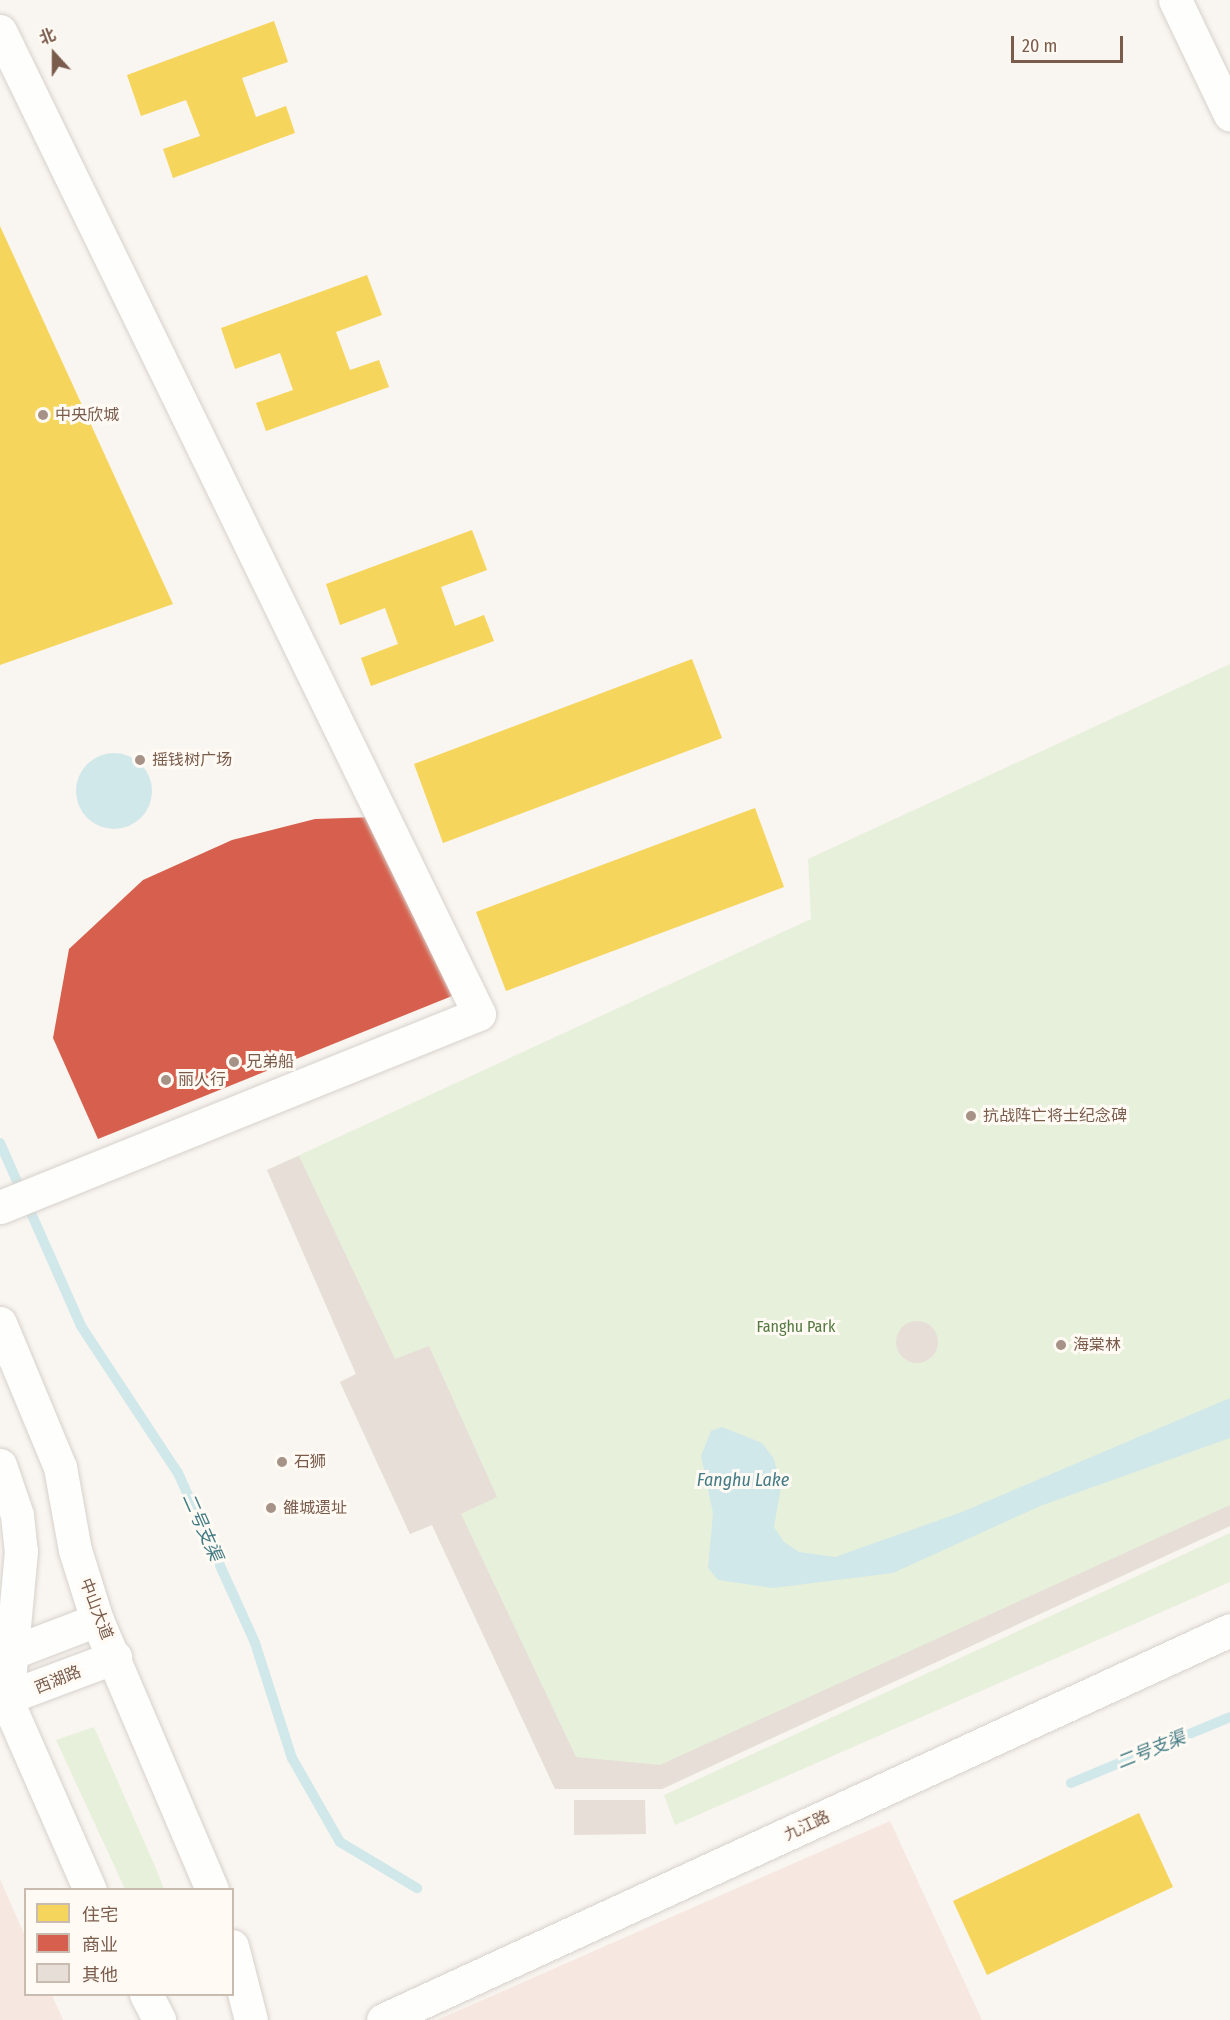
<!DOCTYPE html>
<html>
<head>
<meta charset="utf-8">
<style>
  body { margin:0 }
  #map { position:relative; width:1230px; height:2020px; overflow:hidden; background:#f9f5f0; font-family:"Fira Sans Condensed","Noto Sans SC",sans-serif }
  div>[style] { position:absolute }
  .commercial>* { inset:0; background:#f6e8e1 }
  .green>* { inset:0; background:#e7f0db }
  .water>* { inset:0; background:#d0e8ea }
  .round { border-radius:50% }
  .homes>* { inset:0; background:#f6d55c }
  .shops>* { inset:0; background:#d6604d }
  .stream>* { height:10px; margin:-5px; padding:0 5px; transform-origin:5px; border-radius:5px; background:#d0e8ea }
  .building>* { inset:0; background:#e6ded7 }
  .roads { filter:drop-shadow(0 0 2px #d7d1cb) drop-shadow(0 0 2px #d7d1cb) }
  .minor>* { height:33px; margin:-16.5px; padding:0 16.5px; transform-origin:16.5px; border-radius:16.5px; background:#fefefd }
  .tertiary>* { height:33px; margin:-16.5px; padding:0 16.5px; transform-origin:16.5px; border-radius:16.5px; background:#fefefd }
  .secondary>* { height:33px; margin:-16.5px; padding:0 16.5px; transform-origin:16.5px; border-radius:16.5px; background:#fefefd }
  .dots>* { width:16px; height:16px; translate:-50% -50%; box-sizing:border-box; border:3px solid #fffaf3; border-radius:50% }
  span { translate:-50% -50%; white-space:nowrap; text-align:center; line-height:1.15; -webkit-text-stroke:6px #fffaf3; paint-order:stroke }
  .poi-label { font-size:16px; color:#7a5c4d }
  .left { translate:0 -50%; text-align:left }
  .park-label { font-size:16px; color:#537a41 }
  .street-label { font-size:16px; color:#7a5c4d }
  .water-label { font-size:18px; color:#437c86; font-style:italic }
  .legend { position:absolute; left:24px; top:1888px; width:210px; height:108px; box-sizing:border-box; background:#fffaf3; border:2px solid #cabbb1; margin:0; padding:8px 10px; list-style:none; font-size:18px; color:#7a5c4d }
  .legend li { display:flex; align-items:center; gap:12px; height:30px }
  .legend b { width:30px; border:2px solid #cabbb1 }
  .north { position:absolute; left:24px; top:24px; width:60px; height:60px; -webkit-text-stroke:4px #fffaf3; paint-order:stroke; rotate:339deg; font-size:16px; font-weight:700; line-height:24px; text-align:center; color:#7a5c4d }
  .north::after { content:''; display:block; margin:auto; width:21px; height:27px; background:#7a5c4d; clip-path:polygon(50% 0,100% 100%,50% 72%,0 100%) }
  .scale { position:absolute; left:1011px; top:36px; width:112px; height:27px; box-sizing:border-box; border:3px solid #7a5c4d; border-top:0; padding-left:8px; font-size:18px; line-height:21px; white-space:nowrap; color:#7a5c4d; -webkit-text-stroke:4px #fffaf3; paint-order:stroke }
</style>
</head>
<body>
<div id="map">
  <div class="commercial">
    <div style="clip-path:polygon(890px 1821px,982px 2020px,437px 2020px)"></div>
    <div style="clip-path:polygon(0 1879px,25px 1936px,26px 1994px,52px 1995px,63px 2020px,0 2020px)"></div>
  </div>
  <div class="green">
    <div style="clip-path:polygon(1230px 664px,1230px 1526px,662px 1789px,555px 1789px,432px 1525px,410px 1534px,340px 1382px,356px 1374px,267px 1170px,811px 919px,808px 859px)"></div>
    <div style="clip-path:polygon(1230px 1533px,1230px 1582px,675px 1825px,664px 1795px)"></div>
    <div style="clip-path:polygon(94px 1727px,157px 1871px,164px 1889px,125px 1889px,56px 1740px)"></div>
  </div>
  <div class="water">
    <div class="round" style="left:76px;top:753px;width:76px;height:76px"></div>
    <div style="clip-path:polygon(1230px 1398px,1230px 1438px,1040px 1506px,893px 1573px,773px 1588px,718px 1580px,708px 1568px,713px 1513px,701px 1456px,711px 1431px,722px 1427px,762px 1443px,774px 1459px,781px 1487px,774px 1527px,784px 1542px,799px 1552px,835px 1557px,962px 1512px)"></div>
  </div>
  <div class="homes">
    <div style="clip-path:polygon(274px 21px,288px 62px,242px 78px,256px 117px,286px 106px,295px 133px,173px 178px,163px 149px,200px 136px,186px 100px,141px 116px,127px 75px)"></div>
    <div style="clip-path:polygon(0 226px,173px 604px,0 665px)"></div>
    <div style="clip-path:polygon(367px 275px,382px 315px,336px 332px,350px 370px,379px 360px,389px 387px,266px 431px,256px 403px,293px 390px,280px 353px,235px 369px,221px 328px)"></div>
    <div style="clip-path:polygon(472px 530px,487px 570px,441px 587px,455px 626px,484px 615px,494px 641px,371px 686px,361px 658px,398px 644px,385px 608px,340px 625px,326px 584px)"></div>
    <div style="clip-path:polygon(692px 659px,722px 738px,443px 843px,414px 764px)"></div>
    <div style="clip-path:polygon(755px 808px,784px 887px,506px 991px,476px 912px)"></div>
    <div style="clip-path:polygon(1139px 1813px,1173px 1887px,987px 1975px,953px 1901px)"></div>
  </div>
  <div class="shops">
    <div style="clip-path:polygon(377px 817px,452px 996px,98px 1139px,53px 1038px,69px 949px,143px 880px,232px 840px,315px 819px)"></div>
  </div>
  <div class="stream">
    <div style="left:0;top:1143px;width:200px;rotate:66.1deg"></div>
    <div style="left:81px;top:1326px;width:176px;rotate:56.6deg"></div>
    <div style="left:178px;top:1473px;width:187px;rotate:65.6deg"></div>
    <div style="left:255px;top:1643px;width:121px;rotate:72.2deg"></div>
    <div style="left:292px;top:1758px;width:97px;rotate:60.3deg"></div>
    <div style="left:340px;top:1842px;width:90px;rotate:30.9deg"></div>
    <div style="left:1071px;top:1783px;width:172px;rotate:-22.5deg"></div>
  </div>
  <div class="building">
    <div style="clip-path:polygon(299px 1156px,395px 1359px,429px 1346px,497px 1497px,461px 1514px,576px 1757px,660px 1765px,1230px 1505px,1230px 1526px,662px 1789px,555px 1789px,432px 1525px,410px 1534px,340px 1382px,356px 1374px,267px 1170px)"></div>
    <div class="round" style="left:896px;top:1321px;width:42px;height:42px"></div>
    <div style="clip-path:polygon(574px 1800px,645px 1800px,646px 1834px,574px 1835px)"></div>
  </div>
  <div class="roads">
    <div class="minor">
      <div style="left:1175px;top:0;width:127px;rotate:64.4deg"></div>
      <div style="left:0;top:31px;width:1093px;rotate:64.02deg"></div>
      <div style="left:479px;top:1014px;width:516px;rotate:158.05deg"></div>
    </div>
    <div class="tertiary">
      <div style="left:383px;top:2020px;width:932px;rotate:-24.72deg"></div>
    </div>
    <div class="secondary">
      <div style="left:0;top:1323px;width:156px;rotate:67.4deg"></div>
      <div style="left:60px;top:1467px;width:84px;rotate:79.8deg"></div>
      <div style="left:75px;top:1550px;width:73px;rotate:72.6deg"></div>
      <div style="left:97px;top:1620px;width:293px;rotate:66.9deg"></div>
      <div style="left:0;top:1465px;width:53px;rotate:71.2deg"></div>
      <div style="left:17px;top:1515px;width:36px;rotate:84deg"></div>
      <div style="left:21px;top:1551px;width:151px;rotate:95.3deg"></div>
      <div style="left:7px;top:1701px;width:206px;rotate:66.3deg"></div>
      <div style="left:0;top:1657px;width:104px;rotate:-20.9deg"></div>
      <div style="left:0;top:1700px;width:123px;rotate:-20.5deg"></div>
      <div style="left:232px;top:1946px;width:76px;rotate:75.6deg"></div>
      <div style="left:146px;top:1994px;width:29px;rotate:63deg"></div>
    </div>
  </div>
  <div class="dots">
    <div style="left:43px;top:415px;background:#a69286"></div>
    <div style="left:140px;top:760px;background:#a69286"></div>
    <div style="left:234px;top:1062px;background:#a69286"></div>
    <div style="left:166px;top:1080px;background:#a69286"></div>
    <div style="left:971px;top:1116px;background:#a69286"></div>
    <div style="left:1061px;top:1345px;background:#a69286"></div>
    <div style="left:282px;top:1462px;background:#a69286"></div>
    <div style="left:271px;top:1508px;background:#a69286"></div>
  </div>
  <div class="poi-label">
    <span class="left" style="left:55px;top:415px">中央欣城</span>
    <span class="left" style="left:152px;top:760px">摇钱树广场</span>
    <span class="left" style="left:246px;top:1062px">兄弟船</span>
    <span class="left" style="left:178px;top:1080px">丽人行</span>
    <span class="left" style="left:983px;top:1116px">抗战阵亡将士纪念碑</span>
    <span class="left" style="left:1073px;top:1345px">海棠林</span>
    <span class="left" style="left:294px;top:1462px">石狮</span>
    <span class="left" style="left:283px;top:1508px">雒城遗址</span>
  </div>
  <div class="park-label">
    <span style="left:796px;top:1327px">Fanghu Park</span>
  </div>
  <div class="street-label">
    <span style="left:96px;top:1609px;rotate:69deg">中山大道</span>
    <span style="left:58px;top:1680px;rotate:-22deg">西湖路</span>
    <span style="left:807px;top:1826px;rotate:-25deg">九江路</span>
  </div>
  <div class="water-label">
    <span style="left:743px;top:1480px">Fanghu Lake</span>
    <span style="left:202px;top:1527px;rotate:66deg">二号支渠</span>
    <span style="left:1151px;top:1750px;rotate:-22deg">二号支渠</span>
  </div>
  <ul class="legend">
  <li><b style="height:16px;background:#f6d55c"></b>住宅</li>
  <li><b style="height:16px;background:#d6604d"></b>商业</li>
  <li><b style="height:16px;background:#e6ded7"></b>其他</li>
  </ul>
  <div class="north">北</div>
  <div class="scale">20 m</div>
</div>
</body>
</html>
